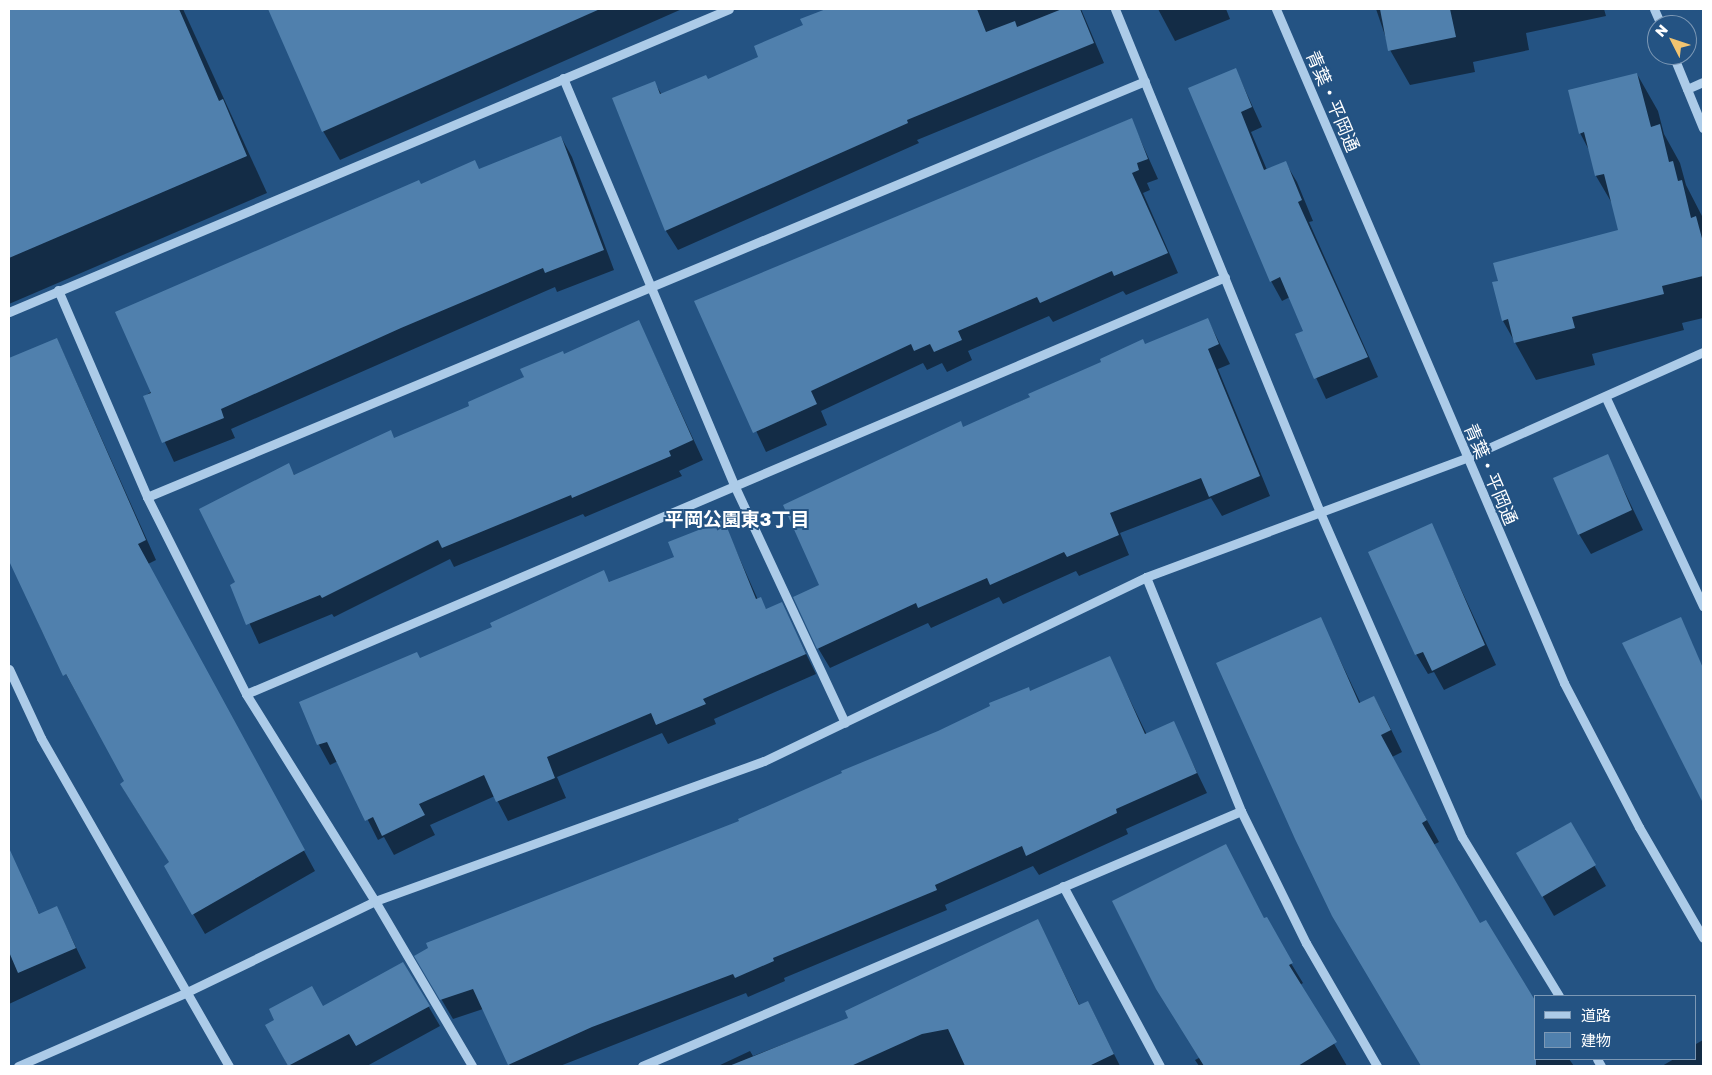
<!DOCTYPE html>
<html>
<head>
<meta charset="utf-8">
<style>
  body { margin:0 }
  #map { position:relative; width:1712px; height:1075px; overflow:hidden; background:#245383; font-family:"Golos Text","Noto Sans JP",sans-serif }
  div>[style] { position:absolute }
  .shadow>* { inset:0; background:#0007 }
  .building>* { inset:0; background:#5080ad }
  .minor>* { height:9px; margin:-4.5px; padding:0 4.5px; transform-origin:4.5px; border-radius:4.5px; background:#accbe8 }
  span { translate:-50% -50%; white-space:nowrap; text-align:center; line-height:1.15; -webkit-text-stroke:4px #245383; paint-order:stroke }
  .street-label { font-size:18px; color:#fff }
  .neighbourhood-label { font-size:19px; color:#fff; font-weight:700 }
  .frame { position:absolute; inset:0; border:10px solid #fff; pointer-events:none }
  .legend { position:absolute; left:1534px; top:995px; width:162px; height:65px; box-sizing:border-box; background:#245383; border:1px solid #7c98b5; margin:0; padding:6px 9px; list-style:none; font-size:15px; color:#fff }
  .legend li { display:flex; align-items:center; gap:10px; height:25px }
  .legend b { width:25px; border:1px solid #7c98b5 }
  .north { position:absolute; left:1647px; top:15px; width:50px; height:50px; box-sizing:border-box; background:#245383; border:1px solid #7c98b5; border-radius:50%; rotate:311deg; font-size:14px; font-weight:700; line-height:20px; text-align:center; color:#fff }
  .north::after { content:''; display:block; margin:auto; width:18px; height:22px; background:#f2c470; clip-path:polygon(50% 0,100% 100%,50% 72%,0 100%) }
</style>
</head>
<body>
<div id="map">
  <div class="shadow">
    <div style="clip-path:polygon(9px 9px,183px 9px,267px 193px,9px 304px)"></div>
    <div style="clip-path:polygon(270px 9px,682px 9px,340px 160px,323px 131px)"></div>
    <div style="clip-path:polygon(831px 9px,1081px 9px,1104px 63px,917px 140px,919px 143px,678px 250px,666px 231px,614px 99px,654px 82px,662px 95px,708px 81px,760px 58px,804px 26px,802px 20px)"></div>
    <div style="clip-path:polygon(1158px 9px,1226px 9px,1230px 19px,1175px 41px)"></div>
    <div style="clip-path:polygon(1376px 9px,1604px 9px,1606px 16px,1526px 33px,1529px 50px,1473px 62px,1475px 72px,1410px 85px,1390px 50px)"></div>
    <div style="clip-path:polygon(1236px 70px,1262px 127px,1251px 132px,1267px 170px,1285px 162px,1297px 182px,1313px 221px,1309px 222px,1378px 377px,1326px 399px,1296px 335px,1305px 331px,1290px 297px,1282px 301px,1271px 281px,1190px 89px)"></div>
    <div style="clip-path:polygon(1637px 74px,1658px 111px,1664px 134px,1680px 163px,1686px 185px,1703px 218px,1703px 318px,1682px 323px,1684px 330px,1592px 354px,1595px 365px,1536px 380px,1503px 321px,1620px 231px,1613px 205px,1596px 176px,1590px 152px,1580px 133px)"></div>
    <div style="clip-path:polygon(1131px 119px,1158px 179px,1147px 183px,1150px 190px,1143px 193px,1178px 273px,1126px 295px,1123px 291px,1053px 322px,1049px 316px,968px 351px,972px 360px,947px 372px,942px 363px,927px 370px,923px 363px,821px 411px,827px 425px,766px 452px,696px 302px)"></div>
    <div style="clip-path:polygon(561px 137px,572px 157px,614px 270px,557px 292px,555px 287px,231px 429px,235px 438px,174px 462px,144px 397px,421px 186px,480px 170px)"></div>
    <div style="clip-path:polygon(1208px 320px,1230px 364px,1218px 369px,1270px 496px,1222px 516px,1211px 498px,1120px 533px,1129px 555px,1079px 576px,1076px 571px,1003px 604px,999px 597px,931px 628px,928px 623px,830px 668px,818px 648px,821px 586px,964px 428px,1103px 363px)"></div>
    <div style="clip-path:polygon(639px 322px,703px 460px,679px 471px,682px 476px,585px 517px,583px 514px,454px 567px,450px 559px,334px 617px,332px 614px,259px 644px,232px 585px,237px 583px,288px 465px,295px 476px,394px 439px,471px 407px,564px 355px)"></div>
    <div style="clip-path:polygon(57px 339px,156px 560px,148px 564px,315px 871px,205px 934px,165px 866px,170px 863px,121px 785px,126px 782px,42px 631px,9px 552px,9px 359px)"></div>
    <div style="clip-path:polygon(1607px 455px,1643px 530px,1591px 554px,1579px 534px)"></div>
    <div style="clip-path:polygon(723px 521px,758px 600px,767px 610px,781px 603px,816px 674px,714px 719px,716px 724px,668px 744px,662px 733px,557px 777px,566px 798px,508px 821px,495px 796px,430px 825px,435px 835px,394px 855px,384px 837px,378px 840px,338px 761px,330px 765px,319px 745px,301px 702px,420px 659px,493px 628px,603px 572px,610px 583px,676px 557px)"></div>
    <div style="clip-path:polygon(1431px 524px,1496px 665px,1444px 690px,1434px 672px,1428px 674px,1416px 654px)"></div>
    <div style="clip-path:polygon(1320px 618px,1361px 704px,1374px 697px,1386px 719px,1402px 752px,1392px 757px,1439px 842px,1433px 845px,1536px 1059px,1569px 1059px,1574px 1066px,1422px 1066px,1333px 915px)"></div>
    <div style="clip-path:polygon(1686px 640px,1703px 673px,1703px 784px,1698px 787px)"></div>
    <div style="clip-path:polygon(1109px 657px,1147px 735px,1173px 723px,1207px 793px,1126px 829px,1128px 834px,1039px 875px,1033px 866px,945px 905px,947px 910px,784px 978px,785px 981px,748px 997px,746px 993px,560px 1066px,510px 1066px,483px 1009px,453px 1019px,416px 956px,741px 822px)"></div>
    <div style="clip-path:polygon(1570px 823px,1606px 886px,1554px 916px,1518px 854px)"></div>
    <div style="clip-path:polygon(1226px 846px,1264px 919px,1303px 983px,1300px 985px,1347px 1066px,1199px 1066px,1195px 1060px,1199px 1058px)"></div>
    <div style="clip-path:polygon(27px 892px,40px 915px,57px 908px,86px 968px,9px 1004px,9px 900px)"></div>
    <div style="clip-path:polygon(1038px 921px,1080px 1006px,1088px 1002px,1120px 1066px,718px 1066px,750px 1051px,753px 1056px,850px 1018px)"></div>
    <div style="clip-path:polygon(403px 963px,440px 1026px,367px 1066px,288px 1066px,267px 1025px,323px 1007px)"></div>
    <div style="clip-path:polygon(1703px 1040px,1703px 1066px,1662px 1066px,1674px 1059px,1696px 1059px,1696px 1044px)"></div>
  </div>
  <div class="building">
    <div style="clip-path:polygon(9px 9px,179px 9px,219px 101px,223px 99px,247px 156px,9px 258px)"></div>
    <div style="clip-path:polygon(268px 9px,600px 9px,322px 132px)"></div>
    <div style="clip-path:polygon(826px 9px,977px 9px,986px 32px,1015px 21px,1017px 27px,1062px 9px,1080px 9px,1094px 43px,907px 120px,908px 123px,665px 231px,612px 98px,655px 81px,660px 94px,706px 75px,708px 79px,758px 57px,754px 46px,803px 25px,800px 19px)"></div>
    <div style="clip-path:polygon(1380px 9px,1450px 9px,1456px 37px,1388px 51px)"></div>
    <div style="clip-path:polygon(1236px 68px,1252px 107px,1241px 112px,1264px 170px,1286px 161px,1302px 200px,1298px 202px,1368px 357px,1314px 379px,1295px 334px,1303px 331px,1280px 277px,1270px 282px,1188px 88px)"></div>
    <div style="clip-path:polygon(1637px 73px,1651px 127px,1660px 124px,1669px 162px,1673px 161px,1678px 181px,1682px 180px,1691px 218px,1696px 216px,1703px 242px,1703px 276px,1662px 286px,1664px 294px,1572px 317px,1575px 328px,1514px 343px,1508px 319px,1502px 321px,1492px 282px,1498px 281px,1493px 263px,1618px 230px,1604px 174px,1595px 176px,1584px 132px,1579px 134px,1568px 90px)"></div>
    <div style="clip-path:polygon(1132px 118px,1148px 159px,1137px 163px,1139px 170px,1132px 173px,1168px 253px,1114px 276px,1112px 271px,1040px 303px,1037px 297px,958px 331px,962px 340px,934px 352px,930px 344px,914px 351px,911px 344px,811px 391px,817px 404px,753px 433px,694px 301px)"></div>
    <div style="clip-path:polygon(561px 136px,604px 250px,545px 273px,543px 268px,401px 328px,221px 409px,224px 418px,162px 443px,143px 396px,151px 393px,115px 312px,419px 180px,421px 184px,475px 160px,479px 169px)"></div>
    <div style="clip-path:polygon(1208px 318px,1219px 344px,1208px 349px,1260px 476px,1209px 497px,1201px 478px,1110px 513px,1119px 535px,1067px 557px,1064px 552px,990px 585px,987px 578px,918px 608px,916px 603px,817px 649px,793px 597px,819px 585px,783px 505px,961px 421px,963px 427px,1030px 397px,1028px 394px,1101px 362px,1100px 359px,1143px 339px,1145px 344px)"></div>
    <div style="clip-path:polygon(639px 320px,693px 440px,669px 451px,671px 456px,572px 498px,571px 495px,442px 548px,438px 540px,322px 598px,320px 595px,246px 625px,230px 585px,235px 582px,199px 509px,289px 463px,294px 475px,391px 430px,394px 438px,469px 406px,468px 402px,524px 377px,520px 369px,563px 351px,564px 354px)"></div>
    <div style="clip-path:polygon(57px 338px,146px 540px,138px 544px,305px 850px,192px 915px,164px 866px,169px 862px,120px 784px,124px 781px,66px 674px,63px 676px,9px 561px,9px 358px)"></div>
    <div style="clip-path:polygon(1608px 454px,1632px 510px,1578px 535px,1553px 478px)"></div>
    <div style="clip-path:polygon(724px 520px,756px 599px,761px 597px,766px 609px,782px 602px,806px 654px,703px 699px,706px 704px,656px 725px,651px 713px,547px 757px,555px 778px,496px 802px,484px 775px,419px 804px,425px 815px,382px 836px,373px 817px,365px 821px,327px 742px,317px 745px,299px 702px,417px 652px,420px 658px,492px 627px,490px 623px,604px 570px,609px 582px,674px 557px,668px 542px)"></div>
    <div style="clip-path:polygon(1432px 523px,1485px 645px,1432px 671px,1423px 652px,1415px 655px,1368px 552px)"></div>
    <div style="clip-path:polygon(1321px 617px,1359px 703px,1374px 696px,1391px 730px,1381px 735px,1427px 820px,1422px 823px,1480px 923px,1486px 920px,1536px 1002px,1536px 1066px,1421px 1066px,1332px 916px,1295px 839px,1216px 663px)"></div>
    <div style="clip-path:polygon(1681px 617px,1703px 668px,1703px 803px,1622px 643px)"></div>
    <div style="clip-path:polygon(1110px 656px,1145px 734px,1174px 721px,1197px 773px,1116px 809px,1117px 813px,1026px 856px,1022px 846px,935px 885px,937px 890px,773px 958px,774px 961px,735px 978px,733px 974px,592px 1027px,508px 1065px,473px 989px,440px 1000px,414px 956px,428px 948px,426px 943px,739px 821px,738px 819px,842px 773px,841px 771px,938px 731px,990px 706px,989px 703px,1029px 687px,1030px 691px)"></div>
    <div style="clip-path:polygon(1571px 822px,1596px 865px,1542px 897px,1516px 853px)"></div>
    <div style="clip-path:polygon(1226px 844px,1264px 918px,1267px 917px,1293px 963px,1289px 965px,1337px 1042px,1298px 1066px,1204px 1066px,1156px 989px,1112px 901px)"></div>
    <div style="clip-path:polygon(9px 848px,39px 914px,57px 906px,76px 948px,18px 973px,9px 952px)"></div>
    <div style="clip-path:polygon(1038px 919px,1079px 1005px,1088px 1001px,1114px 1054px,1089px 1066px,965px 1066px,948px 1029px,922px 1034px,851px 1066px,729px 1066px,848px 1018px,845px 1011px)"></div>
    <div style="clip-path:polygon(403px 962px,430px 1006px,356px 1046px,349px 1034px,288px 1066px,265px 1025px,274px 1020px,269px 1009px,312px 986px,323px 1006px)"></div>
  </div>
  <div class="minor">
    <div style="left:1115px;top:9px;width:541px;rotate:67.84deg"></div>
    <div style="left:1319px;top:510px;width:357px;rotate:66.4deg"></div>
    <div style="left:1462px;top:837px;width:186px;rotate:58.6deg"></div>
    <div style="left:1276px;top:9px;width:733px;rotate:66.86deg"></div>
    <div style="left:1564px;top:683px;width:162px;rotate:62.5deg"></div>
    <div style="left:1639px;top:827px;width:128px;rotate:60deg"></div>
    <div style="left:1654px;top:9px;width:17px;rotate:66deg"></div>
    <div style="left:1673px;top:55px;width:79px;rotate:67.7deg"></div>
    <div style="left:563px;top:78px;width:444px;rotate:67.2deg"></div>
    <div style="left:735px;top:487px;width:260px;rotate:65deg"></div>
    <div style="left:1687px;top:89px;width:17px;rotate:-24deg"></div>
    <div style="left:58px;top:290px;width:225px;rotate:66.7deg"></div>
    <div style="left:147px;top:497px;width:220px;rotate:63.3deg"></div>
    <div style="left:246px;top:694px;width:244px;rotate:58.1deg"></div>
    <div style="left:375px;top:901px;width:191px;rotate:59.5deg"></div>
    <div style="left:9px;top:312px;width:781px;rotate:-22.82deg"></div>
    <div style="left:1606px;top:398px;width:230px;rotate:65deg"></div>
    <div style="left:147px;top:497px;width:1081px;rotate:-22.63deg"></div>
    <div style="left:1146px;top:577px;width:253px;rotate:67.9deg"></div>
    <div style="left:1241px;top:811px;width:147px;rotate:63.8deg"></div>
    <div style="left:1306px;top:943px;width:142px;rotate:60deg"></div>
    <div style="left:9px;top:669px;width:76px;rotate:65.1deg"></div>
    <div style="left:41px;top:738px;width:378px;rotate:60.2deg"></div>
    <div style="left:246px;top:694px;width:1064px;rotate:-23.07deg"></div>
    <div style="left:1063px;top:886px;width:204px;rotate:61.7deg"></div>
    <div style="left:1597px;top:1059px;width:8px;rotate:60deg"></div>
    <div style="left:18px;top:1066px;width:184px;rotate:-23.6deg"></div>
    <div style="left:187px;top:992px;width:209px;rotate:-25.8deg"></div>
    <div style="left:375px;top:901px;width:413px;rotate:-19.8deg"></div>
    <div style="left:764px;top:761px;width:424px;rotate:-25.7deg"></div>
    <div style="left:1146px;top:577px;width:341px;rotate:-20.4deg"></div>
    <div style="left:1466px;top:458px;width:260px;rotate:-24.1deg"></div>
    <div style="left:642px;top:1066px;width:651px;rotate:-23.06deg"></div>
  </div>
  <div class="street-label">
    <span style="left:1333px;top:101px;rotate:67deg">青葉・平岡通</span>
    <span style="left:1491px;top:474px;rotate:67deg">青葉・平岡通</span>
  </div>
  <div class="neighbourhood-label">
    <span style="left:737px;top:519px">平岡公園東3丁目</span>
  </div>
  <div class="frame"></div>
  <ul class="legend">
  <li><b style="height:6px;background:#accbe8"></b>道路</li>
  <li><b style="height:14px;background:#5080ad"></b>建物</li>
  </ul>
  <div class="north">N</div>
</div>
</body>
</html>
